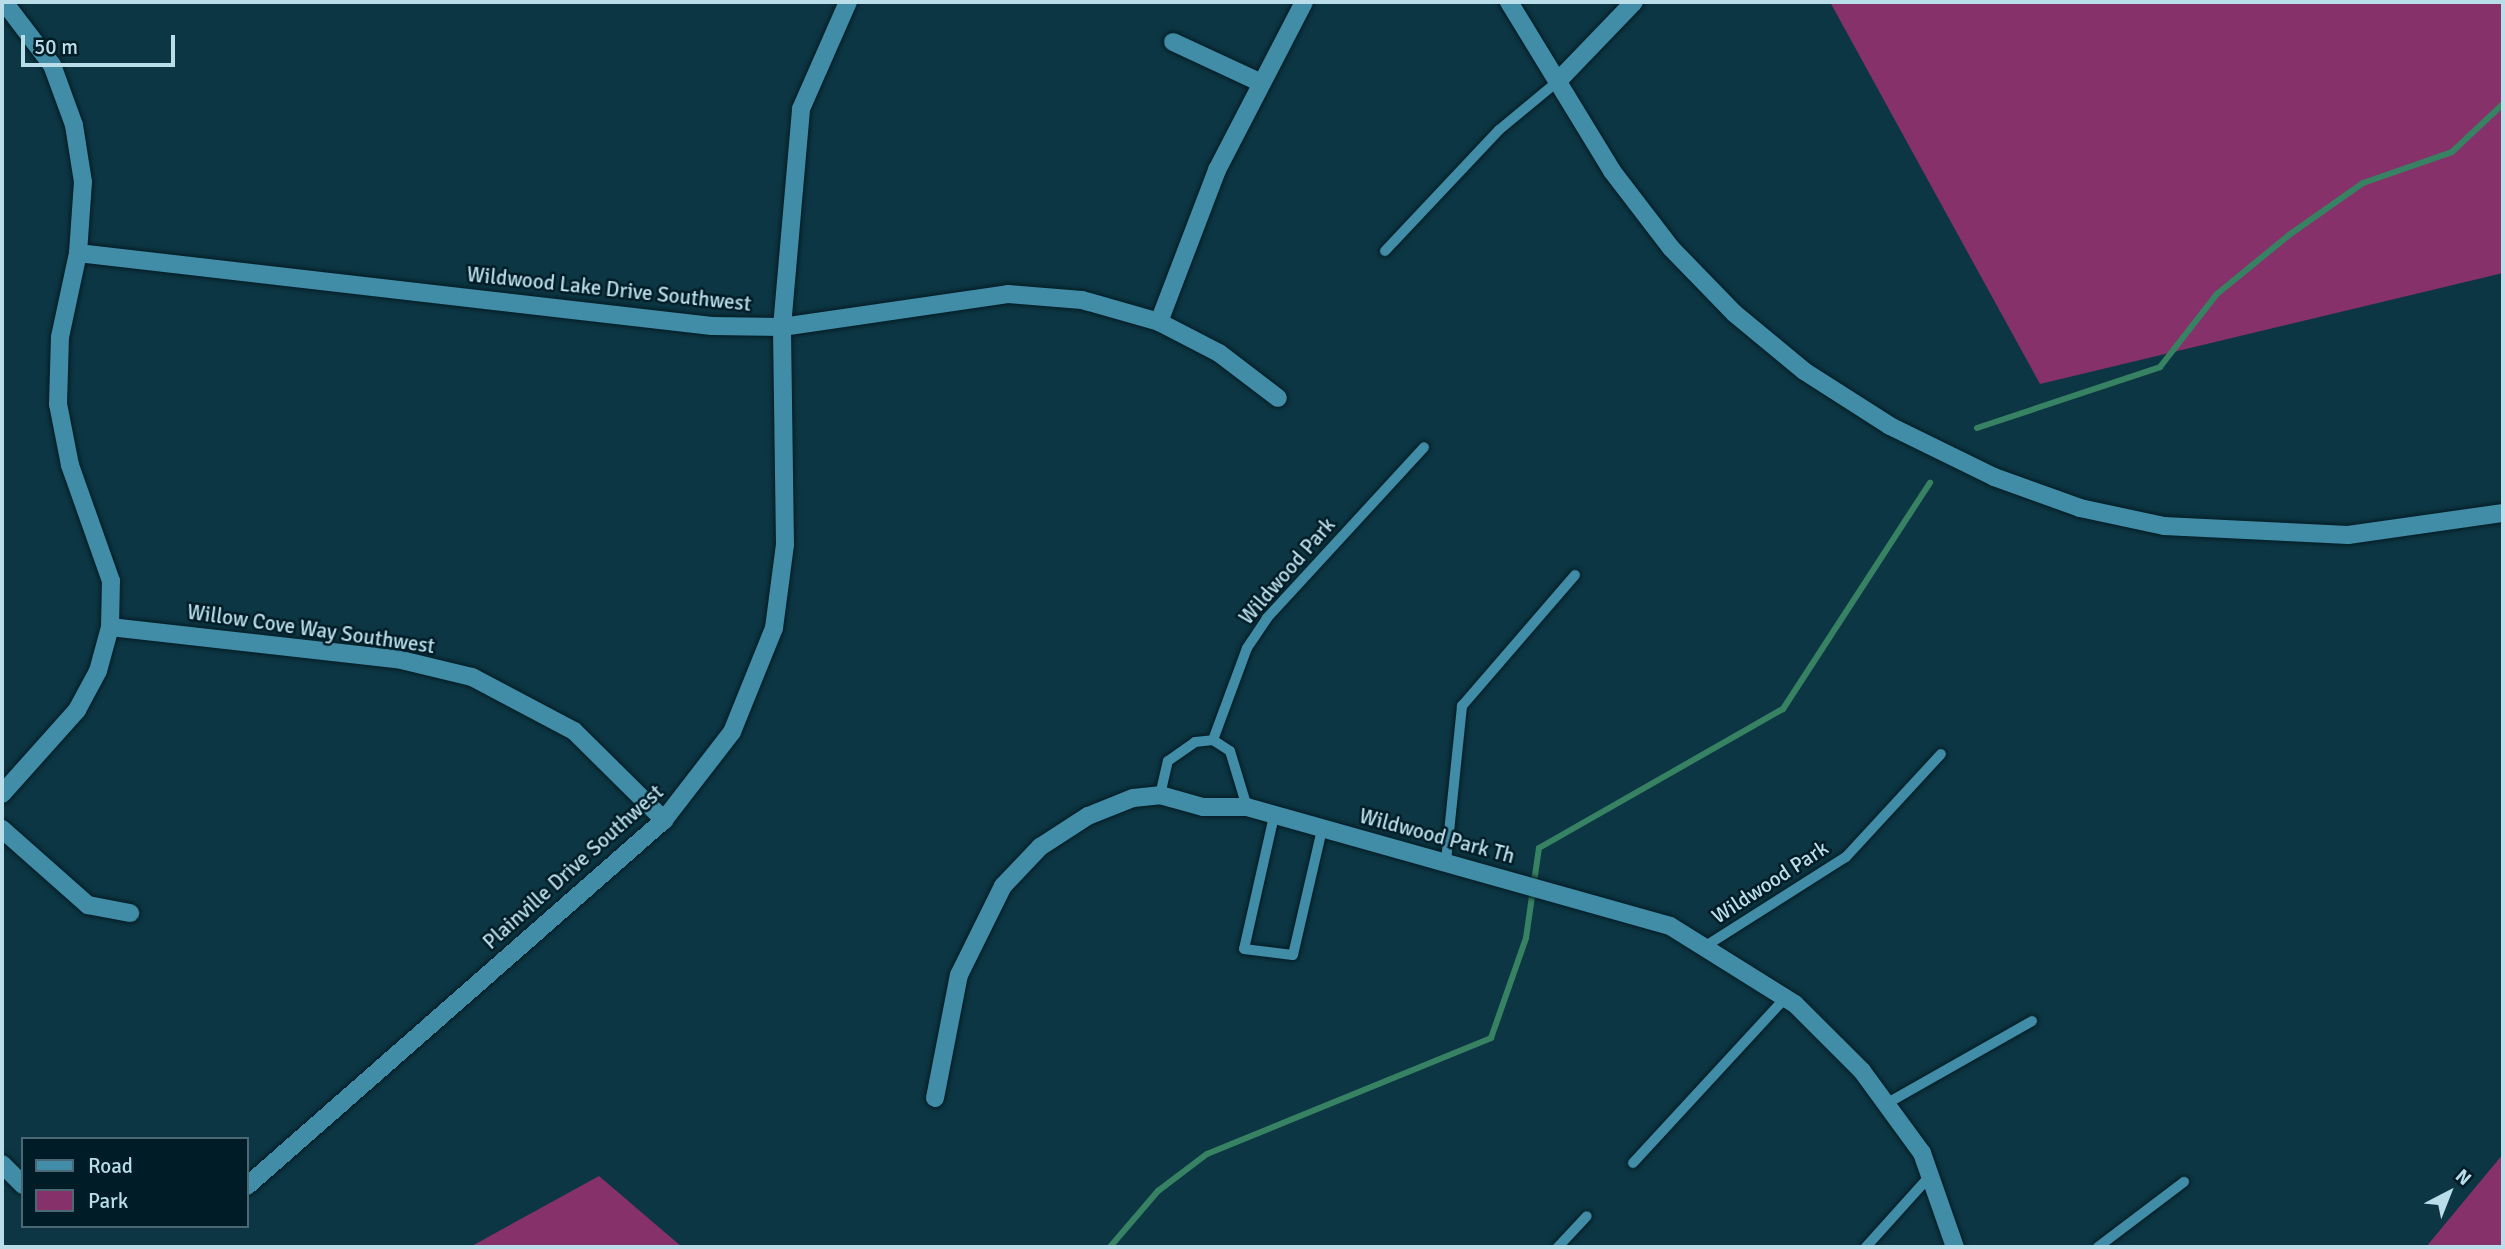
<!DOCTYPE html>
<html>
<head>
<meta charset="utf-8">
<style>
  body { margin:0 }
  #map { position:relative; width:2505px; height:1249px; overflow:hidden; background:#0c3643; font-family:Signika,sans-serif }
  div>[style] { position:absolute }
  .green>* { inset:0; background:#863169 }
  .stream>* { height:6px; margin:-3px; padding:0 3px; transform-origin:3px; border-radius:3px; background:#378262 }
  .roads { filter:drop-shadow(0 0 2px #041b23) drop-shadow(0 0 2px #041b23) }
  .lane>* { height:10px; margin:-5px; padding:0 5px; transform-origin:5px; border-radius:5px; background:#418ca6 }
  .street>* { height:18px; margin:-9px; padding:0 9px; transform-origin:9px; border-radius:9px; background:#418ca6 }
  .secondary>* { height:18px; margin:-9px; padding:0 9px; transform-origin:9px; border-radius:9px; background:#418ca6 }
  span { translate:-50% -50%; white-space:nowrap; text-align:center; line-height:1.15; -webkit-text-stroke:5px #001c26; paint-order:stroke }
  .street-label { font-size:21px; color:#baddea }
  .frame { position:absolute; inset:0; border:4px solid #baddea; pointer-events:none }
  .legend { position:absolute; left:21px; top:1137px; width:228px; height:91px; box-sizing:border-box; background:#001c26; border:2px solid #4a6974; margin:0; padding:9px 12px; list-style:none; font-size:21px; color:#baddea }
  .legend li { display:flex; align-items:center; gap:14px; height:35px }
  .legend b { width:35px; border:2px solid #4a6974 }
  .north { position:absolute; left:2414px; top:1158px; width:70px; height:70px; -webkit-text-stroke:5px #001c26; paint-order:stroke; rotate:42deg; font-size:19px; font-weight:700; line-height:28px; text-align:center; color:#baddea }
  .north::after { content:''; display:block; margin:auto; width:24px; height:32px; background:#baddea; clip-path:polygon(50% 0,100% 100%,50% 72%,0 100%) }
  .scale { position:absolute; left:21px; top:35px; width:154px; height:32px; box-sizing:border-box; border:4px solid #baddea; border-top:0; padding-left:9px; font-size:21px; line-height:24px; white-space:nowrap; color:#baddea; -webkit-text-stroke:5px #001c26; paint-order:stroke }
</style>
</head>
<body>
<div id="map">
  <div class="green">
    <div style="clip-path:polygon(1830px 2px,2503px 2px,2503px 273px,2040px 384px)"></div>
    <div style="clip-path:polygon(2503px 1154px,2503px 1247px,2426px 1247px)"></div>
    <div style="clip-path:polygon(599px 1176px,682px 1247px,470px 1247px)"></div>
  </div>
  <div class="stream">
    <div style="left:1977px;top:428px;width:193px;rotate:-18.4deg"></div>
    <div style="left:2160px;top:367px;width:93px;rotate:-52deg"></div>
    <div style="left:2217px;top:294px;width:93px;rotate:-39.3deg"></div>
    <div style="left:2289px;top:235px;width:90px;rotate:-35.1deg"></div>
    <div style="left:2363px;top:183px;width:94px;rotate:-19.2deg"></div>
    <div style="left:2452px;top:152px;width:70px;rotate:-43.3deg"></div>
    <div style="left:1110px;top:1247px;width:74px;rotate:-49.4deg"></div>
    <div style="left:1158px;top:1191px;width:61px;rotate:-37.1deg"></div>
    <div style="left:1207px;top:1154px;width:307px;rotate:-22.2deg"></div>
    <div style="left:1491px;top:1038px;width:106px;rotate:-70.7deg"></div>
    <div style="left:1526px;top:938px;width:91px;rotate:-81.8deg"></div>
    <div style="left:1539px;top:848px;width:281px;rotate:-29.7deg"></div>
    <div style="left:1783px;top:709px;width:270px;rotate:-57deg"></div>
  </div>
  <div class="roads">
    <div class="lane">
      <div style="left:1385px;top:251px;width:166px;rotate:-46.7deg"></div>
      <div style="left:1499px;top:130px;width:75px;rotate:-39.6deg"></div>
      <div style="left:1213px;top:740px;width:98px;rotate:-69.7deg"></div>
      <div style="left:1247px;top:648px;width:36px;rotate:-56deg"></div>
      <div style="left:1267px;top:618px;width:232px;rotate:-47.4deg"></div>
      <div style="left:1160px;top:795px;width:35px;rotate:-77deg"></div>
      <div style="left:1168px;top:761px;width:33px;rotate:-35deg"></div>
      <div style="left:1195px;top:742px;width:18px;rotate:-6deg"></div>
      <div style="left:1213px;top:740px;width:20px;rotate:33deg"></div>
      <div style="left:1230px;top:751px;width:59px;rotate:73.1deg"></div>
      <div style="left:1274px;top:816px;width:136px;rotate:102.7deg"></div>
      <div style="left:1244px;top:949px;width:49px;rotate:7deg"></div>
      <div style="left:1293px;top:955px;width:129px;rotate:-77deg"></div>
      <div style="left:1446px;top:861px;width:156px;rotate:-84.1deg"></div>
      <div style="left:1462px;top:706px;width:173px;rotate:-49.2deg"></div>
      <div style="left:1704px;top:947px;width:168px;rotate:-32.4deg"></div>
      <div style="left:1846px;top:857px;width:140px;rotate:-47.3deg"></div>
      <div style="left:1886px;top:1104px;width:168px;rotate:-29.6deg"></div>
      <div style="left:1633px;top:1163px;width:224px;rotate:-47.3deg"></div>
      <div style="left:1558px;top:1247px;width:42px;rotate:-46.9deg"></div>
      <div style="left:1866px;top:1247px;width:96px;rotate:-48deg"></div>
      <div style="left:2098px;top:1247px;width:108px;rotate:-37.1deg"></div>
    </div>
    <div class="street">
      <div style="left:1173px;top:42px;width:95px;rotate:24.9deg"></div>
      <div style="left:1557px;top:82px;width:111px;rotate:-46.1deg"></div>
      <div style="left:78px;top:253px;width:638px;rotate:6.57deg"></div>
      <div style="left:712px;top:326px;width:70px;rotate:0.8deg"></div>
      <div style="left:782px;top:327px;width:228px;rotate:-8.3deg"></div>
      <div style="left:1008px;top:294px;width:74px;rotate:4.6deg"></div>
      <div style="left:1082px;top:300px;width:80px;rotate:15.9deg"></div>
      <div style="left:1159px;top:322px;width:68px;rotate:27.3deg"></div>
      <div style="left:1219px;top:353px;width:74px;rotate:37.3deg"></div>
      <div style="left:1159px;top:322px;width:163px;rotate:-69.1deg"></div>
      <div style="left:1217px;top:170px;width:189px;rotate:-62.6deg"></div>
      <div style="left:110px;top:627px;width:289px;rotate:6.4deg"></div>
      <div style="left:397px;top:659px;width:77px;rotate:13.5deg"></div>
      <div style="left:472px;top:677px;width:115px;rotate:27.9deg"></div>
      <div style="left:574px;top:731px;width:127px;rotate:44.7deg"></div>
      <div style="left:2px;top:794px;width:113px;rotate:-48.2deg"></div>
      <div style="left:77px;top:710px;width:44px;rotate:-61.7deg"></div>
      <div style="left:98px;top:671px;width:46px;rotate:-74.7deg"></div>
      <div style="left:110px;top:627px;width:46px;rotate:-88.8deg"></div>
      <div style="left:111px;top:581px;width:123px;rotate:-109.5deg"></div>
      <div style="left:70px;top:465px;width:62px;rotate:-101.1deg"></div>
      <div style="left:58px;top:404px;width:67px;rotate:-88.3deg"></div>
      <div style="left:60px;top:337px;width:86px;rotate:-77.9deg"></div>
      <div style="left:78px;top:253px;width:71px;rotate:-86deg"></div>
      <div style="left:83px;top:182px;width:58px;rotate:-99deg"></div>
      <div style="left:74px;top:125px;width:64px;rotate:-110.1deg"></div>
      <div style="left:52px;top:65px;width:79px;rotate:-127.3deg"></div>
      <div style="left:2px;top:829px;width:115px;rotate:41.5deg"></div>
      <div style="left:88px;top:905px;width:43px;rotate:10.8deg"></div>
      <div style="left:935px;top:1098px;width:125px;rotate:-79deg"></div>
      <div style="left:959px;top:975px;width:99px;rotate:-63.7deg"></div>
      <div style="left:1003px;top:886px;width:54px;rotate:-46.5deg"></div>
      <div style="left:1040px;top:847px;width:57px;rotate:-32.9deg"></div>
      <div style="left:1088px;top:816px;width:48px;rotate:-21.8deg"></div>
      <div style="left:1133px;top:798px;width:27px;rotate:-6deg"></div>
      <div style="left:1160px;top:795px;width:45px;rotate:15.6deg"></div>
      <div style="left:1203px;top:807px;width:44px"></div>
      <div style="left:1247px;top:807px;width:439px;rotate:15.7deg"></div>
      <div style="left:1670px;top:926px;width:147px;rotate:32deg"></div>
      <div style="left:1795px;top:1004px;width:95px;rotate:45deg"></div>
      <div style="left:1862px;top:1071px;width:102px;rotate:53.8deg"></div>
      <div style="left:1922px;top:1153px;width:100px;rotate:70.7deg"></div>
      <div style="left:2px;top:1164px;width:30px;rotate:45deg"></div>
      <div style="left:247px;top:1186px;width:555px;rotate:-41.27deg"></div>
      <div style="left:664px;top:820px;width:111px;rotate:-52.3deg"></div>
      <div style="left:732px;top:732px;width:112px;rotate:-68deg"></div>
      <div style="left:774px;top:628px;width:84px;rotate:-82.5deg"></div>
      <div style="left:785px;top:545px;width:218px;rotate:-90.8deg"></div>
      <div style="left:782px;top:327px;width:219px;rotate:-85deg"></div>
      <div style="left:801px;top:109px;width:117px;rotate:-66.3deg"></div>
    </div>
    <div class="secondary">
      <div style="left:1509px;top:2px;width:198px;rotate:58.6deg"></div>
      <div style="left:1612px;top:171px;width:97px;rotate:52.5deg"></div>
      <div style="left:1671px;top:248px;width:91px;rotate:45.9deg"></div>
      <div style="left:1734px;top:313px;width:91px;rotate:39.6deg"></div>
      <div style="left:1804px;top:371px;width:102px;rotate:32.6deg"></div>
      <div style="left:1890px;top:426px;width:116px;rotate:26.1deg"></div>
      <div style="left:1994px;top:477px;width:91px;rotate:19.8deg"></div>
      <div style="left:2080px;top:508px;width:86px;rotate:12.1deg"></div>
      <div style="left:2164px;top:526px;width:184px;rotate:2.8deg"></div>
      <div style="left:2348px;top:535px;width:157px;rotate:-8.1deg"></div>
    </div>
  </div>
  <div class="street-label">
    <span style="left:609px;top:289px;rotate:6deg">Wildwood Lake Drive Southwest</span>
    <span style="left:1287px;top:571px;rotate:-49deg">Wildwood Park</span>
    <span style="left:311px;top:629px;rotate:8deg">Willow Cove Way Southwest</span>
    <span style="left:1437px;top:836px;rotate:15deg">Wildwood Park Th</span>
    <span style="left:573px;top:867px;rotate:-42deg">Plainville Drive Southwest</span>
    <span style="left:1770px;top:882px;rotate:-33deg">Wildwood Park</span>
  </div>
  <div class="frame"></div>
  <ul class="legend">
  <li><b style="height:9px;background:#418ca6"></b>Road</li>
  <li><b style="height:19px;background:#863169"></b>Park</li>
  </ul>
  <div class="north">N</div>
  <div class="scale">50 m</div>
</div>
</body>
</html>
